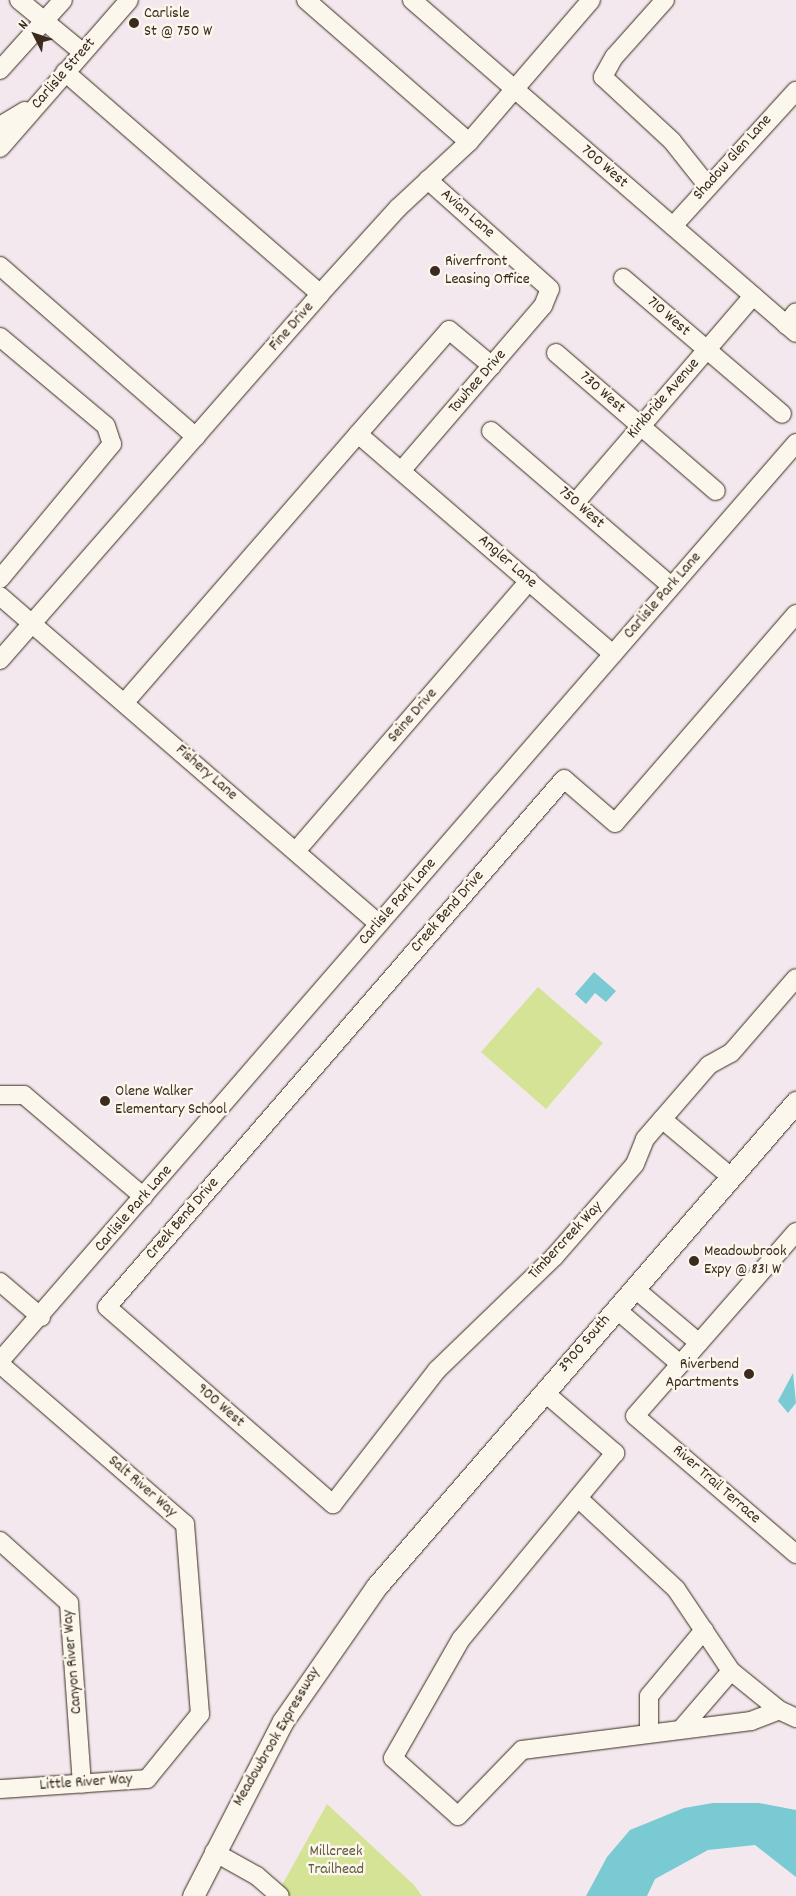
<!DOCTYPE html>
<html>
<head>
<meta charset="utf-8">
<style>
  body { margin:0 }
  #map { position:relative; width:796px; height:1896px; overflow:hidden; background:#f3e8ee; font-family:Dekko,sans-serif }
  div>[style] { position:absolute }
  .green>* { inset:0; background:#d5e396 }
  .water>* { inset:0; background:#79cad2 }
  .roads { filter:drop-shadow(0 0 1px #3b2a1e) drop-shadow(0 0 1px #3b2a1e) }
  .minor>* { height:18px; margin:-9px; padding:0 9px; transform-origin:9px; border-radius:9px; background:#fbf7ec }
  .major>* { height:21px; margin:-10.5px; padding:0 10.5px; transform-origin:10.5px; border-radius:10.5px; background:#fbf7ec }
  .dots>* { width:14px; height:14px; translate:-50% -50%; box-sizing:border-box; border:2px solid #fbf7ec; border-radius:50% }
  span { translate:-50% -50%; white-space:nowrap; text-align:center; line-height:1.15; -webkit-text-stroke:5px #fbf7ec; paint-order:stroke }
  .poi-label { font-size:16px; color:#3b2a1e }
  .left { translate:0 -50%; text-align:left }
  .right { translate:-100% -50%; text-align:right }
  .street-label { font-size:16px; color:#3b2a1e }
  .park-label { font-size:16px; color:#62583c }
  .north { position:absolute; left:10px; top:10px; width:50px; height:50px; -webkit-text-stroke:4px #fbf7ec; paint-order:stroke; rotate:311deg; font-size:14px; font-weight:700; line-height:20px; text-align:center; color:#3b2a1e }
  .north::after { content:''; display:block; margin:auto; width:18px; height:22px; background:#3b2a1e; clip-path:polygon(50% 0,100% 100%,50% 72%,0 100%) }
</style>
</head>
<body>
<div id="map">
  <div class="green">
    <div style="clip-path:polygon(538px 987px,603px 1043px,546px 1109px,481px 1052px)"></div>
    <div style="clip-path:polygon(327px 1804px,414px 1885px,422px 1896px,276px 1896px)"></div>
  </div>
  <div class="water">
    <div style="clip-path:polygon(594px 972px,616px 991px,606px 1002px,595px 993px,586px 1004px,575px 994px)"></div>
    <div style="clip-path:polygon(793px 1373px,796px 1403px,788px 1413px,778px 1401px)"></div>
    <div style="clip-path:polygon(713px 1803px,759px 1803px,796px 1810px,796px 1877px,755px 1845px,708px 1850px,655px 1879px,647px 1896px,586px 1896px,607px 1857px,630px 1830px,684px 1808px)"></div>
  </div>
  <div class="roads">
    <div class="minor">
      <div style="left:19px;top:0;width:82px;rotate:39.5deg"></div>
      <div style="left:306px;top:0;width:216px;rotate:41.1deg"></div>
      <div style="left:412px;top:0;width:508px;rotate:40.93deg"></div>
      <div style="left:665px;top:0;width:76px;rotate:131.8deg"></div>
      <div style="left:614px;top:57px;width:23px;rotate:119deg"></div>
      <div style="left:603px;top:77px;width:94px;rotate:42.8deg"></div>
      <div style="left:672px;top:141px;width:56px;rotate:51.5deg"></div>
      <div style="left:0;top:70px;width:94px;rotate:-48deg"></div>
      <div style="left:65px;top:72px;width:338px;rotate:41deg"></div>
      <div style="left:0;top:126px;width:29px;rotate:-31deg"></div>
      <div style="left:0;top:148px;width:196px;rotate:-48.9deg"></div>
      <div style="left:673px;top:226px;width:183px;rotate:-47.7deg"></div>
      <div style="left:0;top:266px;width:260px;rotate:41.1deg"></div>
      <div style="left:623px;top:278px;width:209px;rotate:40.5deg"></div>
      <div style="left:786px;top:325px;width:16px;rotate:-52deg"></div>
      <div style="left:0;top:337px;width:138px;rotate:40deg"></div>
      <div style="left:106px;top:426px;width:19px;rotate:72deg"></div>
      <div style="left:112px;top:444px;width:175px;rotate:129.7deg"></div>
      <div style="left:556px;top:353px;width:211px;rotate:40.8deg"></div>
      <div style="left:491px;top:431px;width:238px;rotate:40.7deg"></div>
      <div style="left:358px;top:434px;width:138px;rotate:-48.8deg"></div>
      <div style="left:449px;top:330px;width:56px;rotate:39.9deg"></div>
      <div style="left:401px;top:471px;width:218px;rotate:-49.3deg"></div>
      <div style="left:543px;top:306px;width:18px;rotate:-68deg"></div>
      <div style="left:550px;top:289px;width:164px;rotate:-138.2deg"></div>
      <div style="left:575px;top:503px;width:273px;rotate:-49.3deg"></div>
      <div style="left:0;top:596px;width:501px;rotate:40.87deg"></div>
      <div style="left:796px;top:614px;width:276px;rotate:130.9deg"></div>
      <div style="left:615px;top:823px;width:67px;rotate:-139.2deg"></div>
      <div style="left:564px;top:779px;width:698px;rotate:130.88deg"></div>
      <div style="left:107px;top:1307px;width:300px;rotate:41.1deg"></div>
      <div style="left:333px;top:1504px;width:170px;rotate:-52.2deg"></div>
      <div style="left:437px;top:1370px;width:163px;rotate:-44deg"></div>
      <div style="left:554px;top:1257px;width:123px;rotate:-48.9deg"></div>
      <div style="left:635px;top:1164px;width:27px;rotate:-68deg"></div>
      <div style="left:645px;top:1139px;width:98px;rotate:-49.1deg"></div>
      <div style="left:709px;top:1065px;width:25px;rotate:-29deg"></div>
      <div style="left:731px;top:1053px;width:99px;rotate:-49.1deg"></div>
      <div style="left:0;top:660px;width:486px;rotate:-48.8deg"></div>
      <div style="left:320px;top:294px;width:116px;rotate:-47.8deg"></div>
      <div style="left:398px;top:208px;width:97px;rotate:-42.9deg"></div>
      <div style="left:469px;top:142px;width:187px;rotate:-49.3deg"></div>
      <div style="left:125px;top:702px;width:355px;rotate:-49deg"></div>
      <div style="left:358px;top:434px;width:337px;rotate:40.8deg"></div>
      <div style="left:296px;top:851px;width:357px;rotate:-49.2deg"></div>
      <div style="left:0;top:1095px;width:24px"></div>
      <div style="left:24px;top:1095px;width:157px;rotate:40.4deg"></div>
      <div style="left:662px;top:1119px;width:90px;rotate:40deg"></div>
      <div style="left:796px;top:1232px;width:244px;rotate:131.2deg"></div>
      <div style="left:635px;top:1416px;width:212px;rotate:40.6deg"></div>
      <div style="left:0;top:1282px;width:54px;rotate:40.5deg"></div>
      <div style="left:634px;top:1288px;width:85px;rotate:40.2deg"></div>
      <div style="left:616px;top:1309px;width:84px;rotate:40.7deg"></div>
      <div style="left:0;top:1361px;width:1215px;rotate:-49.07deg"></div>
      <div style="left:0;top:1364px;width:245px;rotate:40.9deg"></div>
      <div style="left:185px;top:1524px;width:191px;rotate:85.5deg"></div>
      <div style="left:200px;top:1714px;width:84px;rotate:129.2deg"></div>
      <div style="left:147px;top:1779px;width:147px;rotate:176.1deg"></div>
      <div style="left:544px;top:1392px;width:94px;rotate:40.7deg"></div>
      <div style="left:615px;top:1453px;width:241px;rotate:129.6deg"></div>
      <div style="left:461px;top:1639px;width:137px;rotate:119.7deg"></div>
      <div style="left:393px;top:1758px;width:87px;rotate:41.7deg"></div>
      <div style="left:458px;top:1816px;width:92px;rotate:-45.9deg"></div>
      <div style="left:522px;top:1750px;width:231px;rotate:-7.2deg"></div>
      <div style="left:751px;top:1721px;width:30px;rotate:-21deg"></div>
      <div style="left:578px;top:1498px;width:134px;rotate:42.9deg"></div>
      <div style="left:676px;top:1589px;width:99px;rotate:56.1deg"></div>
      <div style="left:731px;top:1671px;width:62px;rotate:39.1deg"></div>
      <div style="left:779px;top:1710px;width:19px;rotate:25deg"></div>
      <div style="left:0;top:1541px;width:93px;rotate:41.9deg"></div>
      <div style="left:69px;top:1603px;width:181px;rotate:85.9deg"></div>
      <div style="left:682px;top:1728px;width:75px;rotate:-49.3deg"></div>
      <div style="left:649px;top:1732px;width:36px;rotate:-90deg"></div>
      <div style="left:649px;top:1696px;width:86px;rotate:-50.2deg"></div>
      <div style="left:214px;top:1852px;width:49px;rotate:29.2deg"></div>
      <div style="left:257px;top:1876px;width:30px;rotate:41deg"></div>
    </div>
    <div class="major">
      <div style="left:193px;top:1896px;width:197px;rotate:-62.8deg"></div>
      <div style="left:283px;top:1721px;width:163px;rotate:-55.2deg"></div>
      <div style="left:376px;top:1587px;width:642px;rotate:-49.11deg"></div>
    </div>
  </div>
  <div class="dots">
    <div style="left:134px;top:23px;background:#3b2a1e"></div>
    <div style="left:435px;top:271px;background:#3b2a1e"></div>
    <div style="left:105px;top:1101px;background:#3b2a1e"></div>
    <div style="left:694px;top:1261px;background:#3b2a1e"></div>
    <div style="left:749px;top:1374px;background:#3b2a1e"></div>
  </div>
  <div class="poi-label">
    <span class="left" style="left:144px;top:23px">Carlisle<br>St @ 750 W</span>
    <span class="left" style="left:445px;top:271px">Riverfront<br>Leasing Office</span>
    <span class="left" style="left:115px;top:1101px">Olene Walker<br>Elementary School</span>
    <span class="left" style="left:704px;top:1261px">Meadowbrook<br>Expy @ 831 W</span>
    <span class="right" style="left:739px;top:1374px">Riverbend<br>Apartments</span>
  </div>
  <div class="street-label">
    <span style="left:64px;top:74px;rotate:-49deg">Carlisle Street</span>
    <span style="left:733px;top:158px;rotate:-48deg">Shadow Glen Lane</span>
    <span style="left:604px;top:167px;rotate:41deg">700 West</span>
    <span style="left:467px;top:214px;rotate:41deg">Avian Lane</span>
    <span style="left:668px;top:317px;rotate:41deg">710 West</span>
    <span style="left:292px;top:327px;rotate:-49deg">Fine Drive</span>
    <span style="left:478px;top:382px;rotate:-49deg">Towhee Drive</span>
    <span style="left:602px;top:393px;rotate:41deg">730 West</span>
    <span style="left:664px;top:399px;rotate:-49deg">Kirkbride Avenue</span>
    <span style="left:581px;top:508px;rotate:41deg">750 West</span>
    <span style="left:507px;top:562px;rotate:41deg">Angler Lane</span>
    <span style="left:663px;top:596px;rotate:-49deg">Carlisle Park Lane</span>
    <span style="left:413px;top:716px;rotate:-49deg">Seine Drive</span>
    <span style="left:206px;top:773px;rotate:41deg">Fishery Lane</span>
    <span style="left:398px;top:902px;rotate:-49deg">Carlisle Park Lane</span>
    <span style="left:448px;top:912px;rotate:-49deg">Creek Bend Drive</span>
    <span style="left:134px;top:1209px;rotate:-49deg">Carlisle Park Lane</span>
    <span style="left:183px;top:1219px;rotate:-49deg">Creek Bend Drive</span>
    <span style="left:566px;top:1241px;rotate:-47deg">Timbercreek Way</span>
    <span style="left:585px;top:1344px;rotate:-49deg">3900 South</span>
    <span style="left:220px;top:1406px;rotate:41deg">900 West</span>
    <span style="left:716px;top:1485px;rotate:41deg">River Trail Terrace</span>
    <span style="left:142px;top:1487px;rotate:41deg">Salt River Way</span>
    <span style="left:73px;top:1662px;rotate:-95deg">Canyon River Way</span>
    <span style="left:277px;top:1737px;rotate:-60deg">Meadowbrook Expressway</span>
    <span style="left:86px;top:1783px;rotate:-4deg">Little River Way</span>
  </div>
  <div class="park-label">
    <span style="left:336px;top:1861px">Millcreek<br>Trailhead</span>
  </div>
  <div class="north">N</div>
</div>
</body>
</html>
